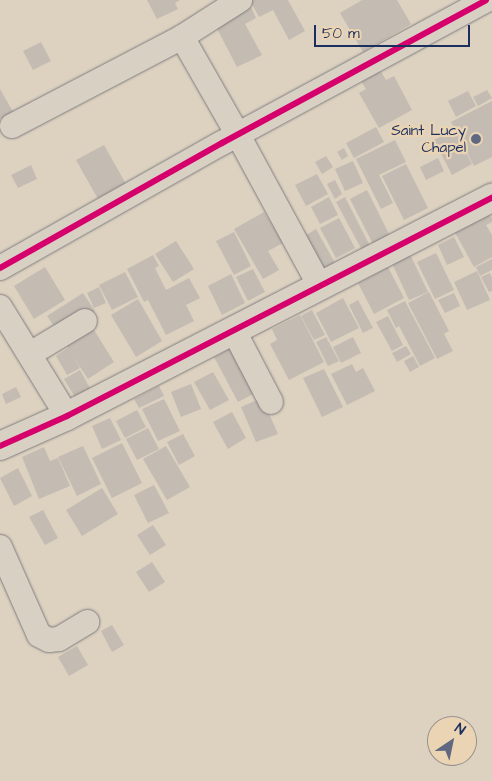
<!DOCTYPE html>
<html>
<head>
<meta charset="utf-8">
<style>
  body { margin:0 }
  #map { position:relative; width:492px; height:781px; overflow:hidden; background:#ddd1c0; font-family:"Architects Daughter",sans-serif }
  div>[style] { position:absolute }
  .building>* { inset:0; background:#c4bcb2 }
  .roads { filter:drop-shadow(0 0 1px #7e7d7e) drop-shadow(0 0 1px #7e7d7e) }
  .street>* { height:24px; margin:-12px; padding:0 12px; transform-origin:12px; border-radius:12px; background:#d9d0c4 }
  .secondary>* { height:28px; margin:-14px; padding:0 14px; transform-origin:14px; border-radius:14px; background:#d9d0c4 }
  .cycleway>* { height:6px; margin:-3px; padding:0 3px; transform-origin:3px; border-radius:3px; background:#d6006c }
  .dots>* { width:14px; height:14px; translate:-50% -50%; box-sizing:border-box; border:2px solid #ead4b3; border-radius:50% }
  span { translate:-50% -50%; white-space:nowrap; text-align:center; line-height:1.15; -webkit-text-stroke:4.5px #ead4b3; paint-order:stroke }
  .poi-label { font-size:15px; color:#1b2f5e }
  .right { translate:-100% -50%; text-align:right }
  .north { position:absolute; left:427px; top:716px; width:50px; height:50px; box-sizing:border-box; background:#ead4b3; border:1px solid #979291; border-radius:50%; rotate:34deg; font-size:14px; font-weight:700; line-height:20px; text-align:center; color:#1b2f5e }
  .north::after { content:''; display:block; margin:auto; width:18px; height:22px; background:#5f6880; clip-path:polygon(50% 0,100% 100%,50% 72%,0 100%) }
  .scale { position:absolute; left:314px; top:25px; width:156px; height:22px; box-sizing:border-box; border:2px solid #1b2f5e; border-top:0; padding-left:6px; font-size:15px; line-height:18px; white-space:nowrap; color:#1b2f5e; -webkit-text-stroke:4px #ead4b3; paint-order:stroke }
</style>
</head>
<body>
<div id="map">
  <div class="building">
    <div style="clip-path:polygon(147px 0,180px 0,175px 3px,178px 9px,157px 19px)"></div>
    <div style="clip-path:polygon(253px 0,288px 0,305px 31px,289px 40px,273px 10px,259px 17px,250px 1px)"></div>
    <div style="clip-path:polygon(362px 0,397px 0,411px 24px,363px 52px,340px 13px)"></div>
    <div style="clip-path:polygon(251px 7px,256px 18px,245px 24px,262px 55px,237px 67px,215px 25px)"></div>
    <div style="clip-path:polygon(41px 42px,51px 61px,33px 70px,23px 51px)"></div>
    <div style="clip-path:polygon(380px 70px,386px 80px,394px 76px,412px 110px,379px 128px,359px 93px,366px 89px,361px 81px)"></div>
    <div style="clip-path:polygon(0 89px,13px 112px,0 119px)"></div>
    <div style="clip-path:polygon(487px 90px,492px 98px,478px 106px,473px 97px)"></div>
    <div style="clip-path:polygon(468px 91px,476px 106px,456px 117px,448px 101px)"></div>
    <div style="clip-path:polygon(492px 101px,492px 157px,474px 166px,451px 122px)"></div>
    <div style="clip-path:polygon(376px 127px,384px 142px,354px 158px,346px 143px)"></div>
    <div style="clip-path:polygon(454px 129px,472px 164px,452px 175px,434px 140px)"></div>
    <div style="clip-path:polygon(395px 140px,406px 162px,379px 175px,393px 203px,381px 209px,356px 159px)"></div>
    <div style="clip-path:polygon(104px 145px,126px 184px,98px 199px,76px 160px)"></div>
    <div style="clip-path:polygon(344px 148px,348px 156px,342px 160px,337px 152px)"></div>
    <div style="clip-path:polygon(326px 156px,333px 167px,322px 174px,315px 162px)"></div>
    <div style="clip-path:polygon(438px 158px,444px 171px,426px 180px,420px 167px)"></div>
    <div style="clip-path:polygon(353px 161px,363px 183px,345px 191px,335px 169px)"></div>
    <div style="clip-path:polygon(406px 164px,428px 208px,404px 220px,382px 176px)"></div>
    <div style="clip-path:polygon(31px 165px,37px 179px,18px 188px,11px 175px)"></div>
    <div style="clip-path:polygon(317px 174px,328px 194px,306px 206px,295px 185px)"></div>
    <div style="clip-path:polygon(335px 180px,342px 194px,335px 199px,327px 184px)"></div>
    <div style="clip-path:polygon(367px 190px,390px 236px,373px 244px,350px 199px)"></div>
    <div style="clip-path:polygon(329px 197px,338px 215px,320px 224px,311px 207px)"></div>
    <div style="clip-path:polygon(345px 197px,371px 248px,363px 252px,336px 202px)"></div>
    <div style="clip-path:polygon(486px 211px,492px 218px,492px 222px,486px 225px,492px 235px,492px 257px,474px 267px,453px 229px)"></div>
    <div style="clip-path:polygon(264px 212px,283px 243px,268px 251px,279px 270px,263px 279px,234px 229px)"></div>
    <div style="clip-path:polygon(339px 218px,355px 248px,336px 258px,320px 228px)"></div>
    <div style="clip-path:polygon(316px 229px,335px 263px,321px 270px,303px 237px)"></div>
    <div style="clip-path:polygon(234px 232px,251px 266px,234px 275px,216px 241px)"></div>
    <div style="clip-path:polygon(454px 237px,464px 257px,447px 265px,438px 245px)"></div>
    <div style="clip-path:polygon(176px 241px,194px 269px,173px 282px,155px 254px)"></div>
    <div style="clip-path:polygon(409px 252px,428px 292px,409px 300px,391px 261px)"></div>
    <div style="clip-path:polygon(436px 253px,454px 290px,435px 299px,417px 262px)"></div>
    <div style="clip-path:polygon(153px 255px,159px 266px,155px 268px,166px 290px,189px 278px,200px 298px,186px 305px,194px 321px,166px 335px,148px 300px,144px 302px,127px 269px)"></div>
    <div style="clip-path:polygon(492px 259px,492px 270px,480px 276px,476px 267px)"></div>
    <div style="clip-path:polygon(45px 267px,65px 300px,34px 319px,14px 286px)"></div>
    <div style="clip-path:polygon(388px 267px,404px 298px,374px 314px,358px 283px)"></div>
    <div style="clip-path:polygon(253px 269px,265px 292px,248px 301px,236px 277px)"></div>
    <div style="clip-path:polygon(477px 271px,490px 300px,467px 310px,454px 282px)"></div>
    <div style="clip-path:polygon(125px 272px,138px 297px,112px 310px,99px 285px)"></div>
    <div style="clip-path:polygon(490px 273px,492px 278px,492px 291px,489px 292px,481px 277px)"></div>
    <div style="clip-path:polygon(231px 274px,245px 303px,222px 315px,208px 286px)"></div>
    <div style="clip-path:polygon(99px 287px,106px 303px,94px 308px,87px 293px)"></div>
    <div style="clip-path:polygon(429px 292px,449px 331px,444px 334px,453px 351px,437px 359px,408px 303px)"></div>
    <div style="clip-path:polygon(83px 293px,95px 311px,59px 334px,47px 316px)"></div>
    <div style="clip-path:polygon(454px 293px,460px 306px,445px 313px,438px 300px)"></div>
    <div style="clip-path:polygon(343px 298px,359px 328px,331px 342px,316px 313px)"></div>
    <div style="clip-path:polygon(138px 299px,162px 341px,136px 357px,111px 315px)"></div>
    <div style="clip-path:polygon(358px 300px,373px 328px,363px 333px,349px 305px)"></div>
    <div style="clip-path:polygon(405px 301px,435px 358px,420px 366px,399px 326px,396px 328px,387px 310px)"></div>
    <div style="clip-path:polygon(312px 310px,325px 335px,314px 340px,301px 316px)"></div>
    <div style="clip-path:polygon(300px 315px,324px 362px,289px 380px,270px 344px,277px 340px,272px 329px)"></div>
    <div style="clip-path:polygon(388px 316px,403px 345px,392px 351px,376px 322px)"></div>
    <div style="clip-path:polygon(92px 327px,114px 362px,88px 379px,72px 355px,80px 368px,67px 375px,56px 356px,68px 348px,66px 344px)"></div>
    <div style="clip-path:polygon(326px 337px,339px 361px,328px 366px,316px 342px)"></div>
    <div style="clip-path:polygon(353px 337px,361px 353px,341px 363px,333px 347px)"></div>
    <div style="clip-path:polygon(235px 345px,259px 391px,238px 402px,214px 357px)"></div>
    <div style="clip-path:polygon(406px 346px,411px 354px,397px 362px,392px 353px)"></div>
    <div style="clip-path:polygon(413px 356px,419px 367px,410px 372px,404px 361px)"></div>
    <div style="clip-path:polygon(352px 364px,356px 372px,363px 368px,375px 391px,347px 405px,331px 374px)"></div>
    <div style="clip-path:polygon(324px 369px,343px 407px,322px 417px,303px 378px)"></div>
    <div style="clip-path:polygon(80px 370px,91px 390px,76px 399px,64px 379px)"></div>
    <div style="clip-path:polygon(213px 372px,229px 400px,210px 410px,194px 382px)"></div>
    <div style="clip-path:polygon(191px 384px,201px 409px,181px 417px,171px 392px)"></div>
    <div style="clip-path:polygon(159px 386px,164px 396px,139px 408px,134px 399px)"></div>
    <div style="clip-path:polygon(16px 387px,21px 397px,6px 404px,2px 394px)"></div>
    <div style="clip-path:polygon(262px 398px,278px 434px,256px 442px,241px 407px)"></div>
    <div style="clip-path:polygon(164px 399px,180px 431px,158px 441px,142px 409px)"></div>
    <div style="clip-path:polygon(137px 410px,146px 427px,125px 438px,116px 421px)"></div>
    <div style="clip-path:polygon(232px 412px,246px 438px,228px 449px,213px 422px)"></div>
    <div style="clip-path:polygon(110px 418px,121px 440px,102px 449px,92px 426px)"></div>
    <div style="clip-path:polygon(148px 428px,159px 449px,137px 460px,126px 439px)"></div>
    <div style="clip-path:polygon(183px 434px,195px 456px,179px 465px,167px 442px)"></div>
    <div style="clip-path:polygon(122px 443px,142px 483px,112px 498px,92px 458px)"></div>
    <div style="clip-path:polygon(83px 446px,101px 484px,77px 496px,58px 457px)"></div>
    <div style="clip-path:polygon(166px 446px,190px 487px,167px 500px,143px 459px)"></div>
    <div style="clip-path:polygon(44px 447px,50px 461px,58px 458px,70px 486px,39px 499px,22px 457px)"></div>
    <div style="clip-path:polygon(18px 468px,32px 496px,14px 506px,0 478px)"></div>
    <div style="clip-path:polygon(154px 485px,169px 513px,148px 523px,134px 495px)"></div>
    <div style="clip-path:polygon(102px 488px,118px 514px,82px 536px,66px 510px)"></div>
    <div style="clip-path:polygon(43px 510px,58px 538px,45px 545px,29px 517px)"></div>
    <div style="clip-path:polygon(153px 525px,166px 545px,150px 555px,137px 535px)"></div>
    <div style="clip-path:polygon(152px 562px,165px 582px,149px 592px,136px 572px)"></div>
    <div style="clip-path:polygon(112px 625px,124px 645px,112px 652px,101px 631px)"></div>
    <div style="clip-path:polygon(77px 646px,88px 665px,69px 676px,58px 657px)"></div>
  </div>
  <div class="roads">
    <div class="street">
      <div style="left:182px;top:37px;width:113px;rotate:60.3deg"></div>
      <div style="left:238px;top:135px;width:172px;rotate:61.5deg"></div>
      <div style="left:12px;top:126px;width:192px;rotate:-27.6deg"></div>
      <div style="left:182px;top:37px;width:69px;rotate:-32.5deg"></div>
      <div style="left:0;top:268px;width:255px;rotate:-29.4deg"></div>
      <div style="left:222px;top:143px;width:300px;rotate:-28.4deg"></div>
      <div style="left:0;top:307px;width:128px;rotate:58.4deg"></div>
      <div style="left:234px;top:331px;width:80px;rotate:62.5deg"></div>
      <div style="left:30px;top:354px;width:64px;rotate:-31deg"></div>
      <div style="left:0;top:547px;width:96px;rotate:66.1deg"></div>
      <div style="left:39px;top:635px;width:11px;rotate:27deg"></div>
      <div style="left:49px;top:640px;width:10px;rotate:-6deg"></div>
      <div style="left:59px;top:639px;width:33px;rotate:-31deg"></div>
    </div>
    <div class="secondary">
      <div style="left:0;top:446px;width:73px;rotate:-24.1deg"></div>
      <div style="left:67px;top:416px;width:478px;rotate:-27.2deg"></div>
    </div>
  </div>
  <div class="cycleway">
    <div style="left:0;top:268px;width:255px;rotate:-29.4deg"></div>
    <div style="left:222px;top:143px;width:300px;rotate:-28.4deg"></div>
    <div style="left:0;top:446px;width:73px;rotate:-24.1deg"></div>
    <div style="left:67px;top:416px;width:478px;rotate:-27.2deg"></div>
  </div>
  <div class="dots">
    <div style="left:476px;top:139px;background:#5f6880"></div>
  </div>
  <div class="poi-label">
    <span class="right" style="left:466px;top:139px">Saint Lucy<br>Chapel</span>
  </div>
  <div class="north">N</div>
  <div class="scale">50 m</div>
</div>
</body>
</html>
